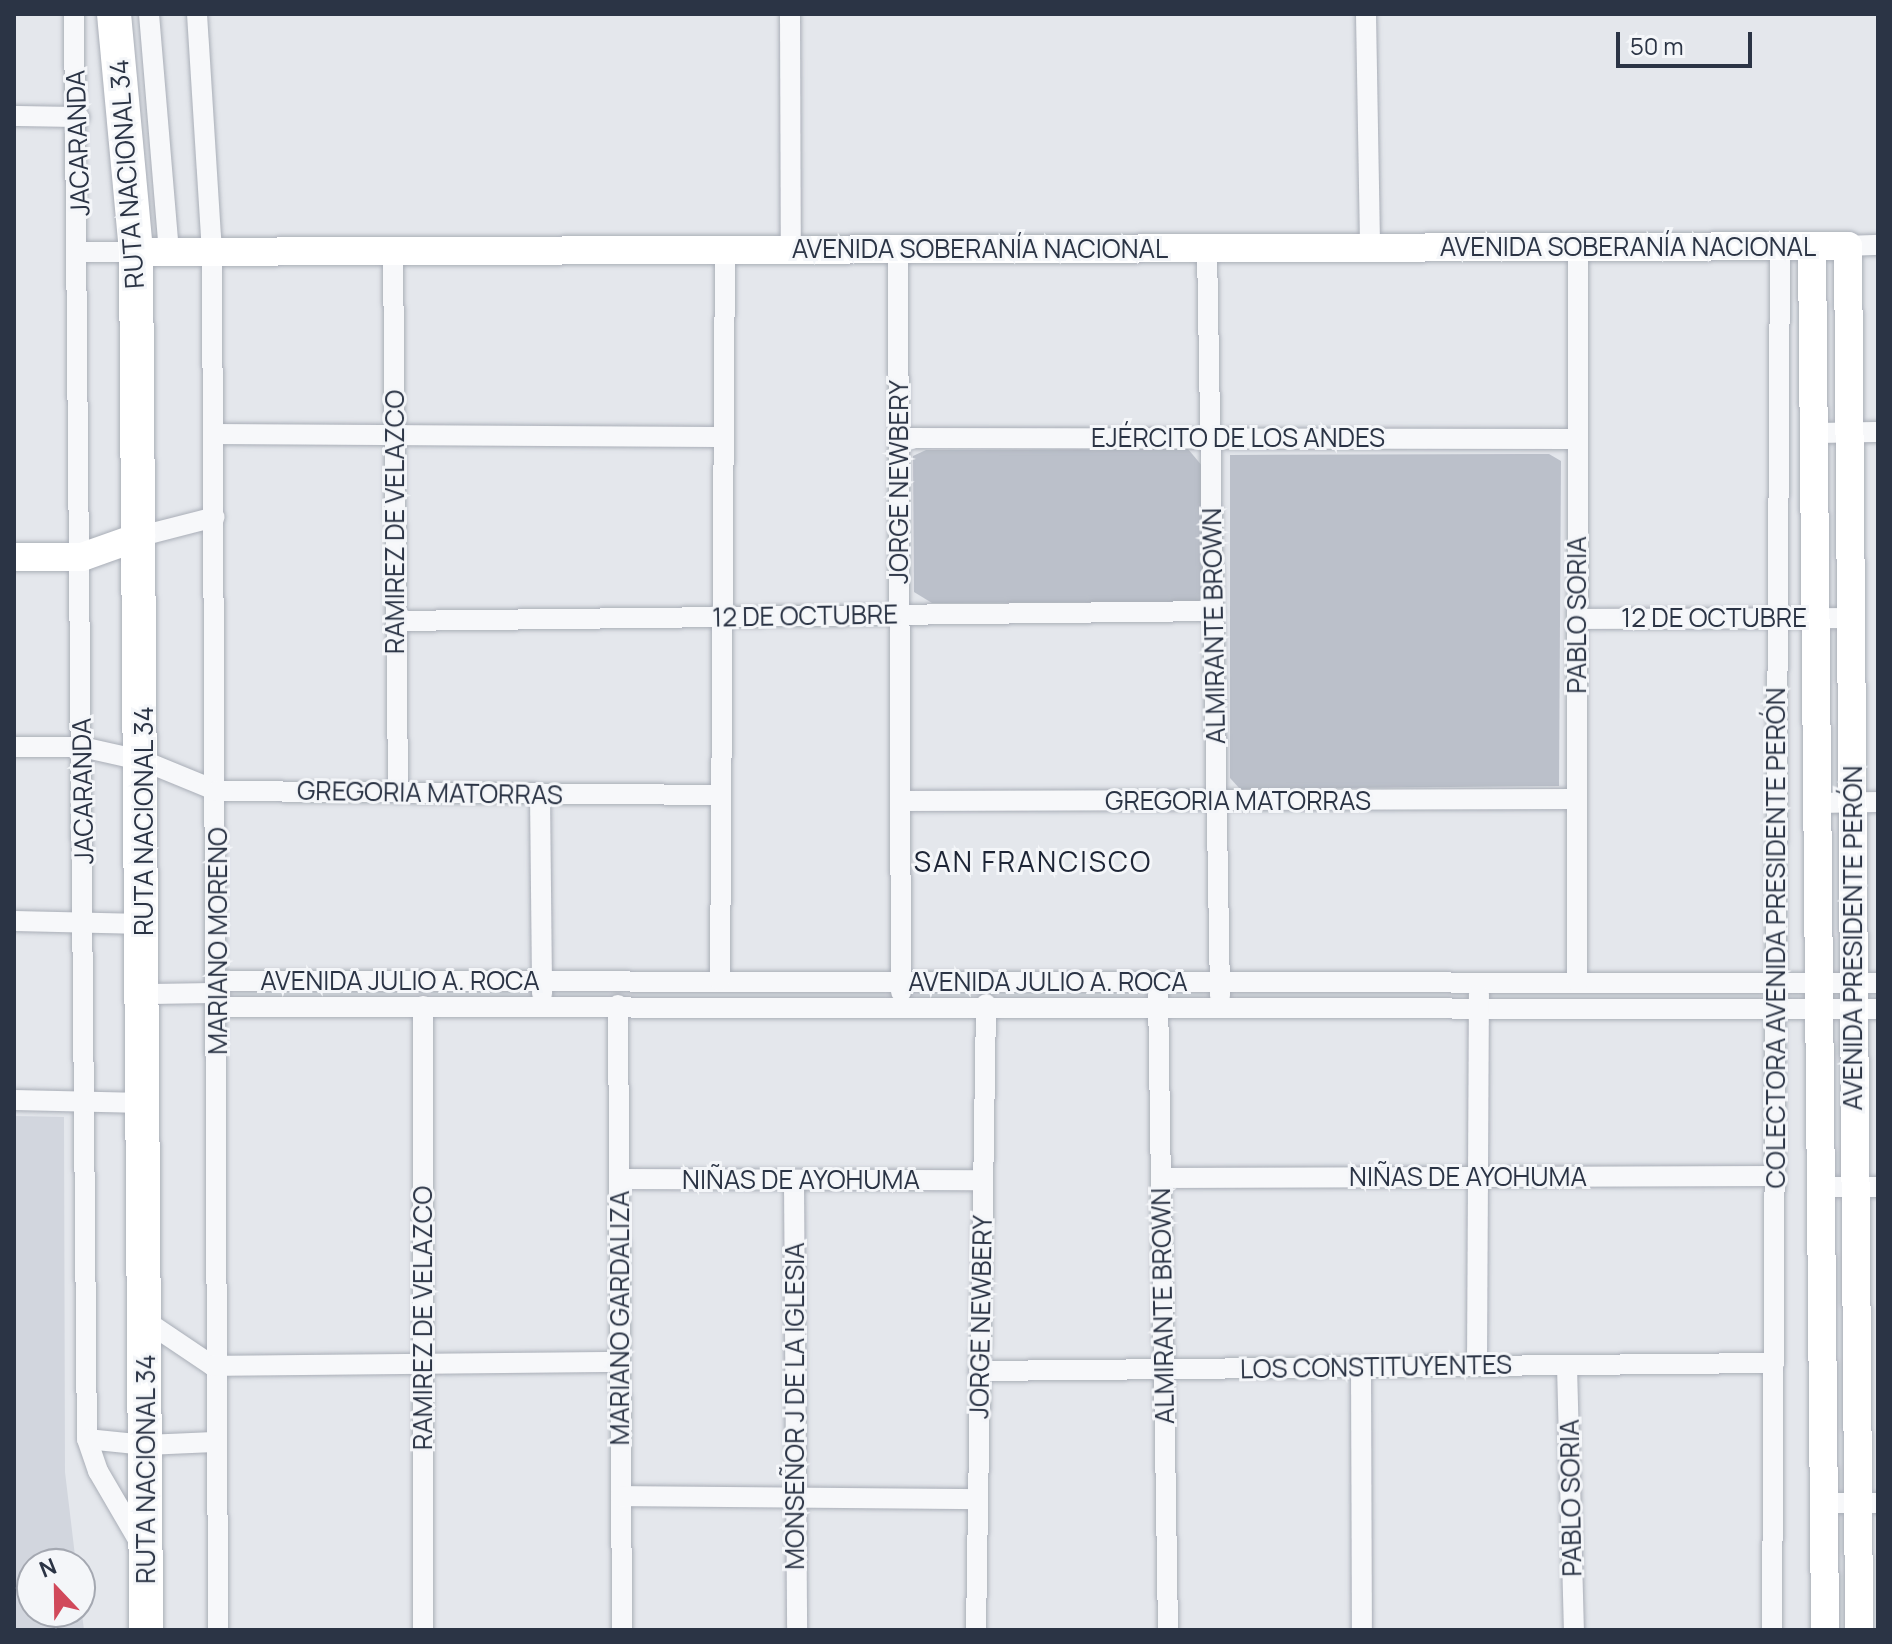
<!DOCTYPE html>
<html>
<head>
<meta charset="utf-8">
<style>
  body { margin:0 }
  #map { position:relative; width:1892px; height:1644px; overflow:hidden; background:#e4e7ec; font-family:Manrope,sans-serif }
  div>[style] { position:absolute }
  .built>* { inset:0; background:#d2d6de }
  .building>* { inset:0; background:#bbc0ca }
  .roads { filter:drop-shadow(0 0 2px #a9aeb7) drop-shadow(0 0 2px #a9aeb7) }
  .street>* { height:20px; margin:-10px; padding:0 10px; transform-origin:10px; border-radius:10px; background:#f7f8fa }
  .secondary>* { height:28px; margin:-14px; padding:0 14px; transform-origin:14px; border-radius:14px; background:#fff }
  .highway>* { height:34px; margin:-17px; padding:0 17px; transform-origin:17px; border-radius:17px; background:#fff }
  span { translate:-50% -50%; white-space:nowrap; text-align:center; line-height:1.15; -webkit-text-stroke:6px #f4f6f9; paint-order:stroke }
  .street-label { font-size:26px; color:#2b3445 }
  .neighbourhood-label { font-size:28px; color:#1d2536; letter-spacing:2px }
  .frame { position:absolute; inset:0; border:16px solid #2b3445; pointer-events:none }
  .north { position:absolute; left:16px; top:1548px; width:80px; height:80px; box-sizing:border-box; background:#f4f6f9; border:2px solid #a4a8b1; border-radius:50%; rotate:338deg; font-size:22px; font-weight:700; line-height:32px; text-align:center; color:#2b3445 }
  .north::after { content:''; display:block; margin:auto; width:28px; height:36px; background:#d1495b; clip-path:polygon(50% 0,100% 100%,50% 72%,0 100%) }
  .scale { position:absolute; left:1616px; top:32px; width:136px; height:36px; box-sizing:border-box; border:4px solid #2b3445; border-top:0; padding-left:10px; font-size:24px; line-height:28px; white-space:nowrap; color:#2b3445; -webkit-text-stroke:6px #f4f6f9; paint-order:stroke }
</style>
</head>
<body>
<div id="map">
  <div class="built">
    <div style="clip-path:polygon(14px 1116px,64px 1117px,65px 1472px,76px 1564px,32px 1564px,32px 1612px,80px 1612px,80px 1598px,84px 1630px,14px 1630px)"></div>
  </div>
  <div class="building">
    <div style="clip-path:polygon(1188px 449px,1203px 467px,1205px 595px,1198px 602px,932px 603px,914px 592px,913px 456px,926px 450px)"></div>
    <div style="clip-path:polygon(1549px 454px,1561px 461px,1559px 786px,1240px 789px,1230px 778px,1230px 455px)"></div>
  </div>
  <div class="roads">
    <div class="street">
      <div style="left:74px;top:14px;width:1425px;rotate:89.48deg"></div>
      <div style="left:87px;top:1439px;width:34px;rotate:71deg"></div>
      <div style="left:98px;top:1471px;width:86px;rotate:59.8deg"></div>
      <div style="left:149px;top:14px;width:238px;rotate:85.2deg"></div>
      <div style="left:197px;top:14px;width:237px;rotate:86.4deg"></div>
      <div style="left:212px;top:251px;width:1379px;rotate:89.75deg"></div>
      <div style="left:790px;top:14px;width:235px;rotate:89.8deg"></div>
      <div style="left:1366px;top:14px;width:233px;rotate:89deg"></div>
      <div style="left:14px;top:116px;width:65px;rotate:0.9deg"></div>
      <div style="left:1848px;top:246px;width:30px;rotate:-2deg"></div>
      <div style="left:1207px;top:248px;width:748px;rotate:89deg"></div>
      <div style="left:898px;top:249px;width:743px;rotate:89.77deg"></div>
      <div style="left:393px;top:251px;width:542px;rotate:89.47deg"></div>
      <div style="left:81px;top:252px;width:55px"></div>
      <div style="left:1814px;top:433px;width:64px;rotate:-0.9deg"></div>
      <div style="left:213px;top:434px;width:511px;rotate:0.34deg"></div>
      <div style="left:899px;top:438px;width:678px;rotate:0.08deg"></div>
      <div style="left:141px;top:536px;width:76px;rotate:-14.4deg"></div>
      <div style="left:1577px;top:619px;width:274px;rotate:-0.2deg"></div>
      <div style="left:396px;top:621px;width:818px;rotate:-0.7deg"></div>
      <div style="left:14px;top:747px;width:68px"></div>
      <div style="left:82px;top:747px;width:64px;rotate:12.7deg"></div>
      <div style="left:144px;top:761px;width:79px;rotate:22.3deg"></div>
      <div style="left:217px;top:791px;width:504px;rotate:0.45deg"></div>
      <div style="left:540px;top:794px;width:200px;rotate:89.4deg"></div>
      <div style="left:900px;top:801px;width:677px;rotate:-0.17deg"></div>
      <div style="left:1817px;top:803px;width:61px;rotate:-0.9deg"></div>
      <div style="left:14px;top:921px;width:131px;rotate:1.3deg"></div>
      <div style="left:218px;top:981px;width:1660px;rotate:0.07deg"></div>
      <div style="left:720px;top:981px;width:731px;rotate:-89.61deg"></div>
      <div style="left:1577px;top:982px;width:735px;rotate:-89.92deg"></div>
      <div style="left:145px;top:994px;width:74px;rotate:-0.8deg"></div>
      <div style="left:1158px;top:994px;width:636px;rotate:89.1deg"></div>
      <div style="left:618px;top:1005px;width:625px;rotate:89.63deg"></div>
      <div style="left:219px;top:1007px;width:1659px;rotate:0.07deg"></div>
      <div style="left:14px;top:1100px;width:131px;rotate:1.3deg"></div>
      <div style="left:1161px;top:1178px;width:614px;rotate:-0.19deg"></div>
      <div style="left:619px;top:1179px;width:364px;rotate:0.2deg"></div>
      <div style="left:794px;top:1182px;width:448px;rotate:89.6deg"></div>
      <div style="left:1820px;top:1187px;width:58px"></div>
      <div style="left:146px;top:1321px;width:81px;rotate:33.9deg"></div>
      <div style="left:213px;top:1366px;width:407px;rotate:-0.6deg"></div>
      <div style="left:1477px;top:1366px;width:372px;rotate:-89.7deg"></div>
      <div style="left:1567px;top:1366px;width:264px;rotate:88.5deg"></div>
      <div style="left:1361px;top:1367px;width:263px;rotate:89.8deg"></div>
      <div style="left:979px;top:1371px;width:795px;rotate:-0.58deg"></div>
      <div style="left:87px;top:1439px;width:59px;rotate:5.8deg"></div>
      <div style="left:146px;top:1445px;width:68px;rotate:-2.5deg"></div>
      <div style="left:621px;top:1496px;width:357px;rotate:0.5deg"></div>
      <div style="left:1823px;top:1503px;width:55px"></div>
      <div style="left:423px;top:1630px;width:624px;rotate:-90deg"></div>
      <div style="left:976px;top:1630px;width:626px;rotate:-89.08deg"></div>
      <div style="left:1772px;top:1630px;width:1384px;rotate:-89.67deg"></div>
    </div>
    <div class="secondary">
      <div style="left:1812px;top:246px;width:1384px;rotate:89.46deg"></div>
      <div style="left:136px;top:252px;width:1712px;rotate:-0.2deg"></div>
      <div style="left:1848px;top:246px;width:1384px;rotate:89.54deg"></div>
      <div style="left:14px;top:557px;width:68px"></div>
      <div style="left:82px;top:557px;width:63px;rotate:-19.6deg"></div>
    </div>
    <div class="highway">
      <div style="left:114px;top:14px;width:239px;rotate:84.7deg"></div>
      <div style="left:136px;top:252px;width:1378px;rotate:89.58deg"></div>
    </div>
  </div>
  <div class="street-label">
    <span style="left:78px;top:143px;rotate:-92deg">JACARANDA</span>
    <span style="left:127px;top:174px;rotate:-94deg">RUTA NACIONAL 34</span>
    <span style="left:1628px;top:247px">AVENIDA SOBERANÍA NACIONAL</span>
    <span style="left:980px;top:249px">AVENIDA SOBERANÍA NACIONAL</span>
    <span style="left:1238px;top:438px">EJÉRCITO DE LOS ANDES</span>
    <span style="left:899px;top:482px;rotate:-90deg">JORGE NEWBERY</span>
    <span style="left:395px;top:522px;rotate:-90deg">RAMIREZ DE VELAZCO</span>
    <span style="left:1577px;top:615px;rotate:-90deg">PABLO SORIA</span>
    <span style="left:805px;top:616px;rotate:-1deg">12 DE OCTUBRE</span>
    <span style="left:1714px;top:618px">12 DE OCTUBRE</span>
    <span style="left:1214px;top:626px;rotate:-91deg">ALMIRANTE BROWN</span>
    <span style="left:83px;top:791px;rotate:-91deg">JACARANDA</span>
    <span style="left:430px;top:793px;rotate:1deg">GREGORIA MATORRAS</span>
    <span style="left:1238px;top:801px">GREGORIA MATORRAS</span>
    <span style="left:144px;top:821px;rotate:-90deg">RUTA NACIONAL 34</span>
    <span style="left:1776px;top:938px;rotate:-90deg">COLECTORA AVENIDA PRESIDENTE PERÓN</span>
    <span style="left:1853px;top:938px;rotate:-90deg">AVENIDA PRESIDENTE PERÓN</span>
    <span style="left:218px;top:941px;rotate:-90deg">MARIANO MORENO</span>
    <span style="left:400px;top:981px">AVENIDA JULIO A. ROCA</span>
    <span style="left:1048px;top:982px">AVENIDA JULIO A. ROCA</span>
    <span style="left:1468px;top:1177px">NIÑAS DE AYOHUMA</span>
    <span style="left:801px;top:1180px">NIÑAS DE AYOHUMA</span>
    <span style="left:1163px;top:1306px;rotate:-91deg">ALMIRANTE BROWN</span>
    <span style="left:981px;top:1317px;rotate:-89deg">JORGE NEWBERY</span>
    <span style="left:423px;top:1318px;rotate:-90deg">RAMIREZ DE VELAZCO</span>
    <span style="left:620px;top:1318px;rotate:-90deg">MARIANO GARDALIZA</span>
    <span style="left:1376px;top:1367px;rotate:-1deg">LOS CONSTITUYENTES</span>
    <span style="left:795px;top:1406px;rotate:-90deg">MONSEÑOR J DE LA IGLESIA</span>
    <span style="left:146px;top:1469px;rotate:-90deg">RUTA NACIONAL 34</span>
    <span style="left:1571px;top:1498px;rotate:-91deg">PABLO SORIA</span>
  </div>
  <div class="neighbourhood-label">
    <span style="left:1033px;top:861px">SAN FRANCISCO</span>
  </div>
  <div class="frame"></div>
  <div class="north">N</div>
  <div class="scale">50 m</div>
</div>
</body>
</html>
